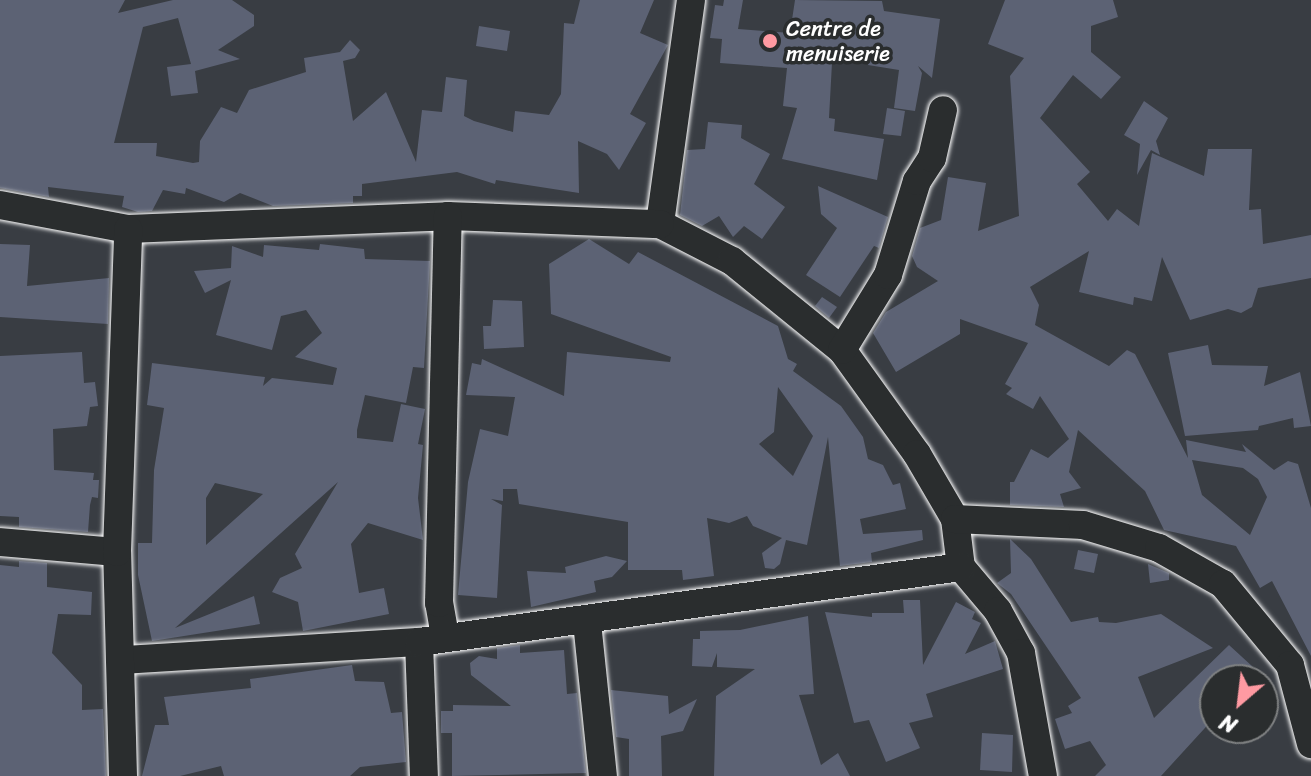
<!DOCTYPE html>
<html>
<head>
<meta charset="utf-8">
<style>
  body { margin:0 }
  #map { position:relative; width:1311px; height:776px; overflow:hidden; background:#393d43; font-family:Sriracha,sans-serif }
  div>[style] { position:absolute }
  .building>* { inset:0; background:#5c6274 }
  .roads { filter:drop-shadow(0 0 2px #fff) drop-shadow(0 0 2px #fff) }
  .minor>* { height:28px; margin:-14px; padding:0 14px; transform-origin:14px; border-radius:14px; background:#2a2d2e }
  .dots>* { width:22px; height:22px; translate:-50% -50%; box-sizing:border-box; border:4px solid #2a2d2e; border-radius:50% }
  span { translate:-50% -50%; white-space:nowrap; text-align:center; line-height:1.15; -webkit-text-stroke:7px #2a2d2e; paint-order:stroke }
  .poi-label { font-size:22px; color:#fff }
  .left { translate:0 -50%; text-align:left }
  .north { position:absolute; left:1199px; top:664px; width:80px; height:80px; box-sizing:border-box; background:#2a2d2e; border:2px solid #7f8182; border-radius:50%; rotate:208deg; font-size:22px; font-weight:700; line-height:32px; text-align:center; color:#fff }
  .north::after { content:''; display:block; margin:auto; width:28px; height:36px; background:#ff9aa2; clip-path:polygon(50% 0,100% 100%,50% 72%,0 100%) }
</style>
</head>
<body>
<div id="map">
  <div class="building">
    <div style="clip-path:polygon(0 0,125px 0,118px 13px,173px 0,232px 0,254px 15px,254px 26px,218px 50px,240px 59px,195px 71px,198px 93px,171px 96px,167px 67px,191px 64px,178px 18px,143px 27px,114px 143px,157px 143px,156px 156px,193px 163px,199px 162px,200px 141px,221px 107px,237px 113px,249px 90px,306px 72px,304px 58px,340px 52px,350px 40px,360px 50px,355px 58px,343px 61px,353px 121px,386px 92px,416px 162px,422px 110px,442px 112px,446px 77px,467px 80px,464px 116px,474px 121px,513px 132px,515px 111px,549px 115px,561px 94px,564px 23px,574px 24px,580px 0,654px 0,640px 33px,668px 45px,630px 114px,646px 123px,619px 170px,607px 154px,578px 141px,579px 193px,496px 180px,495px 184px,457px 172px,362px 184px,362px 196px,353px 196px,353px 203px,273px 206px,240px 193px,224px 202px,186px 188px,185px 194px,163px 190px,152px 211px,138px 212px,122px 207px,124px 196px,48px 187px,49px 197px,0 188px)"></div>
    <div style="clip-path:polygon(724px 0,743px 0,738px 29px,790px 33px,795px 0,882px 1px,884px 11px,940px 19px,932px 78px,918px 66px,922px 73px,915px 111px,894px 108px,899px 70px,868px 65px,869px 58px,832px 63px,829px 118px,835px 119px,834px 131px,884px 139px,877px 180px,782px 159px,797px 108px,783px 106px,787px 68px,720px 63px,722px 39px,710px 38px,715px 5px,723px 6px)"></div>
    <div style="clip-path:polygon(evenodd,1005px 0,1113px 0,1118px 17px,1091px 26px,1091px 52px,1121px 77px,1101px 99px,1073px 75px,1040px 118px,1090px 172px,1077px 184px,1108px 221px,1117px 209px,1139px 226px,1152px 153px,1204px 176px,1208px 149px,1252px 149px,1249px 210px,1261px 209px,1263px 244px,1311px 235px,1311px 278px,1258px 288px,1252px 307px,1241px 313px,1228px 309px,1190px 320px,1162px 257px,1152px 301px,1134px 297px,1133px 305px,1079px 292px,1089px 251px,1030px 287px,1039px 305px,1035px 325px,1109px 366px,1127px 350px,1135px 354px,1188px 458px,1186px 440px,1246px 452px,1242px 444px,1274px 470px,1288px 461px,1298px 464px,1311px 508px,1311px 656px,1272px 581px,1260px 588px,1236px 546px,1164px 530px,1145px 491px,1078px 430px,1069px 472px,1081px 488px,1060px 494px,1064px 507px,1010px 505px,1010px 482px,1014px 482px,1031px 449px,1048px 458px,1069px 439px,1040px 396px,1033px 409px,1006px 394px,1012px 388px,1005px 384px,1028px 343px,960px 319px,960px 334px,896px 372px,873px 333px,886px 312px,938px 281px,917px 267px,912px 256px,920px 228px,941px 220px,948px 177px,986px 183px,978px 231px,1019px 216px,1010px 76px,1024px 58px,988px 44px,1005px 0,1192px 460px,1243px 468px,1258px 479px,1267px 497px,1250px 535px,1202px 495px,1192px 460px)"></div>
    <div style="clip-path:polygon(479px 26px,510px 31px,507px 51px,476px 46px)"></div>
    <div style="clip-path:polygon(1144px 101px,1168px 118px,1156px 141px,1160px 155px,1151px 150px,1137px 175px,1140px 144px,1124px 135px)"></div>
    <div style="clip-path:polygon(887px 108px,905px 111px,901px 136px,883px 134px)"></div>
    <div style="clip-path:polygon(708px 122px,742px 125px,741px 138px,770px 154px,754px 184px,785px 207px,762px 239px,744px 226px,733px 237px,719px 216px,702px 226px,680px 215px,687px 150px,705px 149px)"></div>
    <div style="clip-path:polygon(818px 186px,888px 217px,879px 248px,874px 246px,840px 297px,806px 275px,837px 228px,821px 214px)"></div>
    <div style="clip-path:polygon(evenodd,589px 239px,629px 264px,638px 252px,778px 326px,788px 359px,797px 364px,793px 371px,841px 406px,863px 437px,868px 459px,883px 465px,893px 485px,900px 483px,906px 509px,860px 519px,863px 534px,922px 530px,923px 540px,871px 553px,872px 562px,840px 566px,828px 437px,807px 545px,786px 540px,780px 564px,774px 569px,765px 568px,762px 553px,782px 538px,753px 526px,747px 516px,729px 523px,707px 518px,714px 576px,683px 580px,682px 570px,628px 570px,628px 522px,519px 504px,517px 489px,503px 489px,503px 501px,491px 499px,502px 505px,497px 598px,458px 595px,468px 482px,480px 429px,508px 436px,515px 397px,466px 395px,472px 363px,481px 365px,482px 359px,564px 396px,567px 352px,670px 362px,671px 357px,551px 314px,549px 264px,589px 239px,778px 387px,813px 436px,793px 476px,759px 444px,774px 432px,778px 387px)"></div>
    <div style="clip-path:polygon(0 244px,30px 245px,27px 286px,109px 278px,108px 324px,0 317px)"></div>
    <div style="clip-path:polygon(evenodd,320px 244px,364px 249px,365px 259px,430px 261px,424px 368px,413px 367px,406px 403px,365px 395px,357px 430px,357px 438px,393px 442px,401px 404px,425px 409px,418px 444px,423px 445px,418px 498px,423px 540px,368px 523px,351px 544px,359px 593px,384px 588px,389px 614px,303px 631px,298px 602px,272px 592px,280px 578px,302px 568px,295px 554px,338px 482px,175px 628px,254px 596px,260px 624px,152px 641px,138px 575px,138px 543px,152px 543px,154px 470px,164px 408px,147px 405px,152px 363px,265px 377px,263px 386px,272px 378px,333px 385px,337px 368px,295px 357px,322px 333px,306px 310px,281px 316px,272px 350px,216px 335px,231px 280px,205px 293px,194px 271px,231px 268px,232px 246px,263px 257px,264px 245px,319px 250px,320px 244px,215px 483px,263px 494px,206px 545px,206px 498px,215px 483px)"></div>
    <div style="clip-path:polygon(822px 297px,837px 307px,829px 318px,815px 306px)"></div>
    <div style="clip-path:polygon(493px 300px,522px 301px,524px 347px,484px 349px,483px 326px,491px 326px)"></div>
    <div style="clip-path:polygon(1208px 345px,1212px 365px,1268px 366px,1264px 386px,1300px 372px,1311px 426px,1294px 428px,1293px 418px,1259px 426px,1258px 430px,1185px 436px,1168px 353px)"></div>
    <div style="clip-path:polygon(82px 352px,84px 383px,95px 382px,98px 406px,90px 407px,87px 426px,53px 429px,54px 470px,94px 473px,93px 480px,99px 480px,98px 498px,92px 497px,90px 505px,88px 532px,19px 527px,19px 517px,0 516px,0 356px)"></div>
    <div style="clip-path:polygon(1010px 539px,1031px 559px,1071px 622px,1098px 617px,1099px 622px,1116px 623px,1161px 614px,1213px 648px,1138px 677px,1154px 718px,1229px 645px,1253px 667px,1242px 680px,1215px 680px,1215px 717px,1161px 776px,1095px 776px,1106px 765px,1090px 741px,1065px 749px,1055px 719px,1072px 713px,1068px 706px,1081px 698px,1011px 594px,997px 583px,1011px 573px)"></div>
    <div style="clip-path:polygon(1078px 550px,1098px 554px,1094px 573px,1074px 569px)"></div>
    <div style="clip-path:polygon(606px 556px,627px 561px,612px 577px,594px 581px,596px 592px,531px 607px,527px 571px,566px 573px,565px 567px)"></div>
    <div style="clip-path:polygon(19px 561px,47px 563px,47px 587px,92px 592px,91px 615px,58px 614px,52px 653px,82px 685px,82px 710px,103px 709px,106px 776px,0 776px,0 565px,19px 567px)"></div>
    <div style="clip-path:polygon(1148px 564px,1169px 573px,1169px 580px,1150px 583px)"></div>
    <div style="clip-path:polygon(903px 600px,920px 600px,923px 665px,956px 602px,975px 612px,972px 619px,981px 623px,965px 654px,995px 641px,1003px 669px,926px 694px,933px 717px,909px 723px,920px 748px,886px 762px,869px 720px,854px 723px,825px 612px,872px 617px,872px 613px,904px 613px)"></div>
    <div style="clip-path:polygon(808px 616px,814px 694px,799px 695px,821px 765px,838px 753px,850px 776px,714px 776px,716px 696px,755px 669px,717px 667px,717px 653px,712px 667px,692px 666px,693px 639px,700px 639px,700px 631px,740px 630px)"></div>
    <div style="clip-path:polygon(520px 645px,520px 653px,564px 650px,567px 694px,577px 693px,586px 773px,452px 776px,452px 733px,441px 733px,441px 711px,453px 711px,453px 705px,511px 706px,471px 675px,470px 663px,479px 656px,497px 659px,497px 648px)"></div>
    <div style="clip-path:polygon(352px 665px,355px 681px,384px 682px,391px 713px,402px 712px,406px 762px,360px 767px,350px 776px,224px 776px,221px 766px,180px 776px,142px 776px,155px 725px,169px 725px,164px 697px,251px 688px,250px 679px)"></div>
    <div style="clip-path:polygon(611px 690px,668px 696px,669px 714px,697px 699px,683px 731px,661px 736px,662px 776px,629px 776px,629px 739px,616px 737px)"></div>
    <div style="clip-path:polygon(982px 733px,1013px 735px,1012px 772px,980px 770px)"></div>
  </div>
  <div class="roads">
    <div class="minor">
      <div style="left:691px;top:0;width:226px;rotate:97.9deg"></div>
      <div style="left:660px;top:224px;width:81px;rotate:27.2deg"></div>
      <div style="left:732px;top:261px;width:141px;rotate:39deg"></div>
      <div style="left:842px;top:350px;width:128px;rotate:54.2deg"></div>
      <div style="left:917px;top:454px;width:75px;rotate:59.7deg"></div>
      <div style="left:955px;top:519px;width:48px;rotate:82.9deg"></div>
      <div style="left:961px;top:567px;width:57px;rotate:49.9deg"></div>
      <div style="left:998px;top:611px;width:48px;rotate:61.3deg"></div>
      <div style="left:1021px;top:653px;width:125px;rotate:79.9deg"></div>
      <div style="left:0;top:205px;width:130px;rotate:10.6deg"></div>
      <div style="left:128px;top:229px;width:320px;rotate:-2.3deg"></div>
      <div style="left:448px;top:216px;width:212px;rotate:2.2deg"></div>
      <div style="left:842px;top:350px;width:88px;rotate:-58.5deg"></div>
      <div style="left:888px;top:275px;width:98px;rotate:-72.9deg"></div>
      <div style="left:917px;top:181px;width:27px;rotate:-57deg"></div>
      <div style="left:932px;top:158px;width:49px;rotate:-77.1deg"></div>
      <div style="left:955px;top:519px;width:128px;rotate:2.7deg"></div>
      <div style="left:1083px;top:525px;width:79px;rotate:16.8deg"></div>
      <div style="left:1159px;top:548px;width:73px;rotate:29.4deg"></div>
      <div style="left:1223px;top:584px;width:105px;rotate:50.4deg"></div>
      <div style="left:1290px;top:665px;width:82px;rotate:75.1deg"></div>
      <div style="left:0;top:542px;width:117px;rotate:4.9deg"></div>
      <div style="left:587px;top:622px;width:155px;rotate:84.1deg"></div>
      <div style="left:445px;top:636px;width:34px;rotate:-100deg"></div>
      <div style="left:439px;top:603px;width:387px;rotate:-88.7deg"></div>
      <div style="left:419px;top:642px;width:134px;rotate:87.9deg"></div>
      <div style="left:123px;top:660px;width:297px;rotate:-3.5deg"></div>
      <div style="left:419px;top:642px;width:547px;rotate:-7.88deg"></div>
      <div style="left:123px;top:776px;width:224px;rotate:-91.5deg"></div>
      <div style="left:117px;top:552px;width:323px;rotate:-88deg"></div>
    </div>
  </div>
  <div class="dots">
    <div style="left:770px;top:41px;background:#ff9aa2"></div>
  </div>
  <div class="poi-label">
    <span class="left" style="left:786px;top:41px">Centre de<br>menuiserie</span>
  </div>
  <div class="north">N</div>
</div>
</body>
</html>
